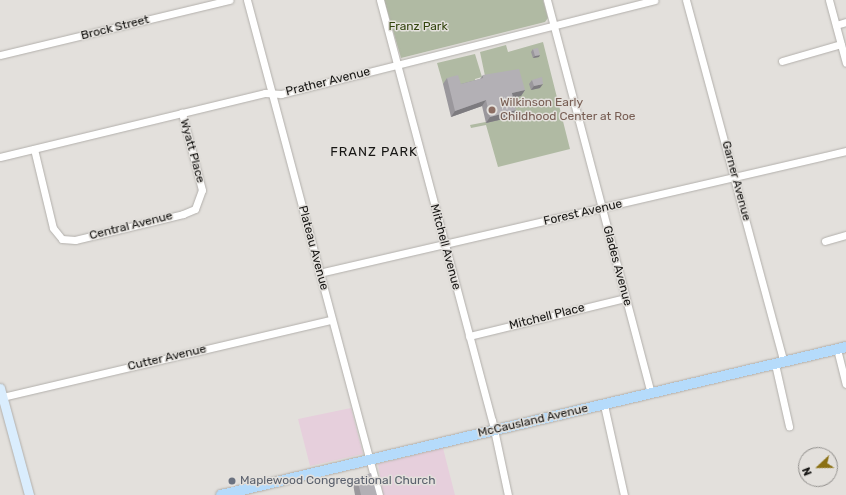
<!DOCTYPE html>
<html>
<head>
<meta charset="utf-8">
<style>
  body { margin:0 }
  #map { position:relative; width:846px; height:495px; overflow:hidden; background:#e3e0dc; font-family:Rubik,sans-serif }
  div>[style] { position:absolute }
  .commercial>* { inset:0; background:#e6cfdc }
  .green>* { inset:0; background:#b0baa3 }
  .roads { filter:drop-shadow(0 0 1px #b2afab) drop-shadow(0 0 1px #b2afab) }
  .street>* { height:7px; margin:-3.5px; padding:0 3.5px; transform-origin:3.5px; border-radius:3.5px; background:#fff }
  .secondary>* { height:9px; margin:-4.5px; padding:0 4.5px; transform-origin:4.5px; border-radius:4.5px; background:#daedfd }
  .primary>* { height:10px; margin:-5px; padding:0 5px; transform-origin:5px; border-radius:5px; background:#b5dbfb }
  .wall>* { inset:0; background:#9a979c }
  .shaded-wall>* { inset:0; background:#7d7b7f }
  .building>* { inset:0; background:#b3b0b5 }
  .dots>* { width:11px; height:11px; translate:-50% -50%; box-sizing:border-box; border:2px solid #e3e0dc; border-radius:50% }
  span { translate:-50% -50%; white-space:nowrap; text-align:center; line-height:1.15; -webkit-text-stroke:3px #e3e0dc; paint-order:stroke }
  .park-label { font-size:12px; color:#32440d }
  .street-label { font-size:12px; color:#171614 }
  .education-label { font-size:12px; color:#785e54 }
  .left { translate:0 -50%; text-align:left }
  .worship-label { font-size:12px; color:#5b616d }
  .neighbourhood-label { font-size:13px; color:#171614; letter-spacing:1px }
  .north { position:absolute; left:798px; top:447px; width:40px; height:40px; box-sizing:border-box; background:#e3e0dc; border:1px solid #918f8c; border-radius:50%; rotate:248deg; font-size:11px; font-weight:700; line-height:16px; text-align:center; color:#171614 }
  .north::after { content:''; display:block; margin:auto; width:14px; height:18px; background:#8b7012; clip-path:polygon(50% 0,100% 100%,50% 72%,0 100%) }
</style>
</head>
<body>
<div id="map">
  <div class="commercial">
    <div style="clip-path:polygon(351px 408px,363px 454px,310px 466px,298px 419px)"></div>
    <div style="clip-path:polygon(443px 448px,455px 495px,383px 495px,378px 464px)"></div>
  </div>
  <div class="green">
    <div style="clip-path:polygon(384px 0,543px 0,548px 18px,545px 22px,401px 58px)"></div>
    <div style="clip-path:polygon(543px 42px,570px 149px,498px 167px,486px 125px,471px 128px,470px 125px,511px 117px,485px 76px,480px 52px,506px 45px,508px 52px)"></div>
    <div style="clip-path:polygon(475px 54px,482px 77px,475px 79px,476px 85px,443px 84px,437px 63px)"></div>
  </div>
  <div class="roads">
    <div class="street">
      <div style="left:247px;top:0;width:512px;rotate:75.07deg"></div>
      <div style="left:380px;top:0;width:435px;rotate:75.1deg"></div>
      <div style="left:492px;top:420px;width:77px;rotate:78deg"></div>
      <div style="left:547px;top:0;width:407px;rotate:75.2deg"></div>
      <div style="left:686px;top:0;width:375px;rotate:74.9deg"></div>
      <div style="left:829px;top:0;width:65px;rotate:74.9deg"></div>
      <div style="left:836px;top:25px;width:10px;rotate:-17deg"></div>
      <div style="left:0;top:55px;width:236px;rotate:-13.5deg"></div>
      <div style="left:782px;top:61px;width:61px;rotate:-16.1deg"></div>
      <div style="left:34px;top:149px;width:81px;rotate:76.5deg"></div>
      <div style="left:53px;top:228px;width:14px;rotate:51deg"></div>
      <div style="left:62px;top:239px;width:13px;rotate:4deg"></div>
      <div style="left:75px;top:240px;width:111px;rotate:-13.5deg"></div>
      <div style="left:183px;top:214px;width:13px;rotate:-23deg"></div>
      <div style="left:195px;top:209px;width:20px;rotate:-70deg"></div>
      <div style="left:202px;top:190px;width:80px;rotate:-104.6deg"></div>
      <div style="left:0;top:157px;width:273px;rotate:-13.6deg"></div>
      <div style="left:265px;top:93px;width:16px;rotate:4deg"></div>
      <div style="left:281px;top:94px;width:385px;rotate:-14.1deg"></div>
      <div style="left:825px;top:241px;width:22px;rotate:-16deg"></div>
      <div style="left:319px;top:273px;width:541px;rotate:-13.03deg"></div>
      <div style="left:469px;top:336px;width:161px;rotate:-13.7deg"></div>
      <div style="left:837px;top:349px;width:36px;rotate:76deg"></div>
      <div style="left:775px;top:364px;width:64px;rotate:77.3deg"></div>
      <div style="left:2px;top:397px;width:338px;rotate:-13.2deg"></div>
      <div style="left:604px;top:405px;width:92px;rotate:77.5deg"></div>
    </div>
    <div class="secondary">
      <div style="left:0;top:388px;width:111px;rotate:74.8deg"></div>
    </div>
    <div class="primary">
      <div style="left:221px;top:495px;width:642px;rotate:-13.32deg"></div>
    </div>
  </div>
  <div class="wall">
    <div style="clip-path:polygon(533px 49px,539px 57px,533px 58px,531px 52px)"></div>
    <div style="clip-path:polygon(483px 75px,525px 90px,521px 96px,513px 98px,512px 117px,486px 123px,482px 106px,451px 117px,443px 84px,447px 78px,461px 84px,480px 79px)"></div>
    <div style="clip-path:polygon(532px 80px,540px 88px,531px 90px,529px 84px)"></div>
    <div style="clip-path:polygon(357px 478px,377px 495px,355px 495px,353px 484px)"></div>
  </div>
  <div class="shaded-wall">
    <div style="clip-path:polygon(540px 55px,539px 57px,533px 58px,535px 56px)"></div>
    <div style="clip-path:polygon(543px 84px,540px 88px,531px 90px,534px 86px)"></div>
    <div style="clip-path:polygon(525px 90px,521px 96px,507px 99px,512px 93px)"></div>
    <div style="clip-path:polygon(486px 100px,482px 106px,451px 117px,455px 111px)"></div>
    <div style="clip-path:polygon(516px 110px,512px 117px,486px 123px,490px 117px)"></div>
  </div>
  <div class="building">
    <div style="clip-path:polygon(538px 48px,540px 55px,535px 56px,533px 49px)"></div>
    <div style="clip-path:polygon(519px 69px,525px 90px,512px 93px,516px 110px,490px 117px,486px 100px,455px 111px,447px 78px,458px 75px,461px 84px,483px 78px,483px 75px)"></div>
    <div style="clip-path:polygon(542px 77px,543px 84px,534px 86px,532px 80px)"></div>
    <div style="clip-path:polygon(371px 473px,377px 495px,361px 495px,357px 478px)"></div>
  </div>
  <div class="dots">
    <div style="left:492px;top:110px;background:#8d6e63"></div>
    <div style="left:232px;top:481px;background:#6b7280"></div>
  </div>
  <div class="park-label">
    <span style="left:418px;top:27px">Franz Park</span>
  </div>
  <div class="street-label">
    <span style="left:115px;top:28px;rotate:-14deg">Brock Street</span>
    <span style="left:328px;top:82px;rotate:-14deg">Prather Avenue</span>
    <span style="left:192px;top:151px;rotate:75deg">Wyatt Place</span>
    <span style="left:736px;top:181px;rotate:75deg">Garner Avenue</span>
    <span style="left:583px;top:213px;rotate:-13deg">Forest Avenue</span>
    <span style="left:131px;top:226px;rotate:-14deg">Central Avenue</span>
    <span style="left:445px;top:247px;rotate:75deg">Mitchell Avenue</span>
    <span style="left:313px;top:248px;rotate:75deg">Plateau Avenue</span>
    <span style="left:617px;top:266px;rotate:75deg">Glades Avenue</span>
    <span style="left:547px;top:317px;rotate:-14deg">Mitchell Place</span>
    <span style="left:167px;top:358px;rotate:-13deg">Cutter Avenue</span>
    <span style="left:533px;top:421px;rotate:-13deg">McCausland Avenue</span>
  </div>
  <div class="education-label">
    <span class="left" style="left:500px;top:110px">Wilkinson Early<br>Childhood Center at Roe</span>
  </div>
  <div class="worship-label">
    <span class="left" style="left:240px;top:481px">Maplewood Congregational Church</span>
  </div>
  <div class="neighbourhood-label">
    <span style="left:374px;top:152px">FRANZ PARK</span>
  </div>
  <div class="north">N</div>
</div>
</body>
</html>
